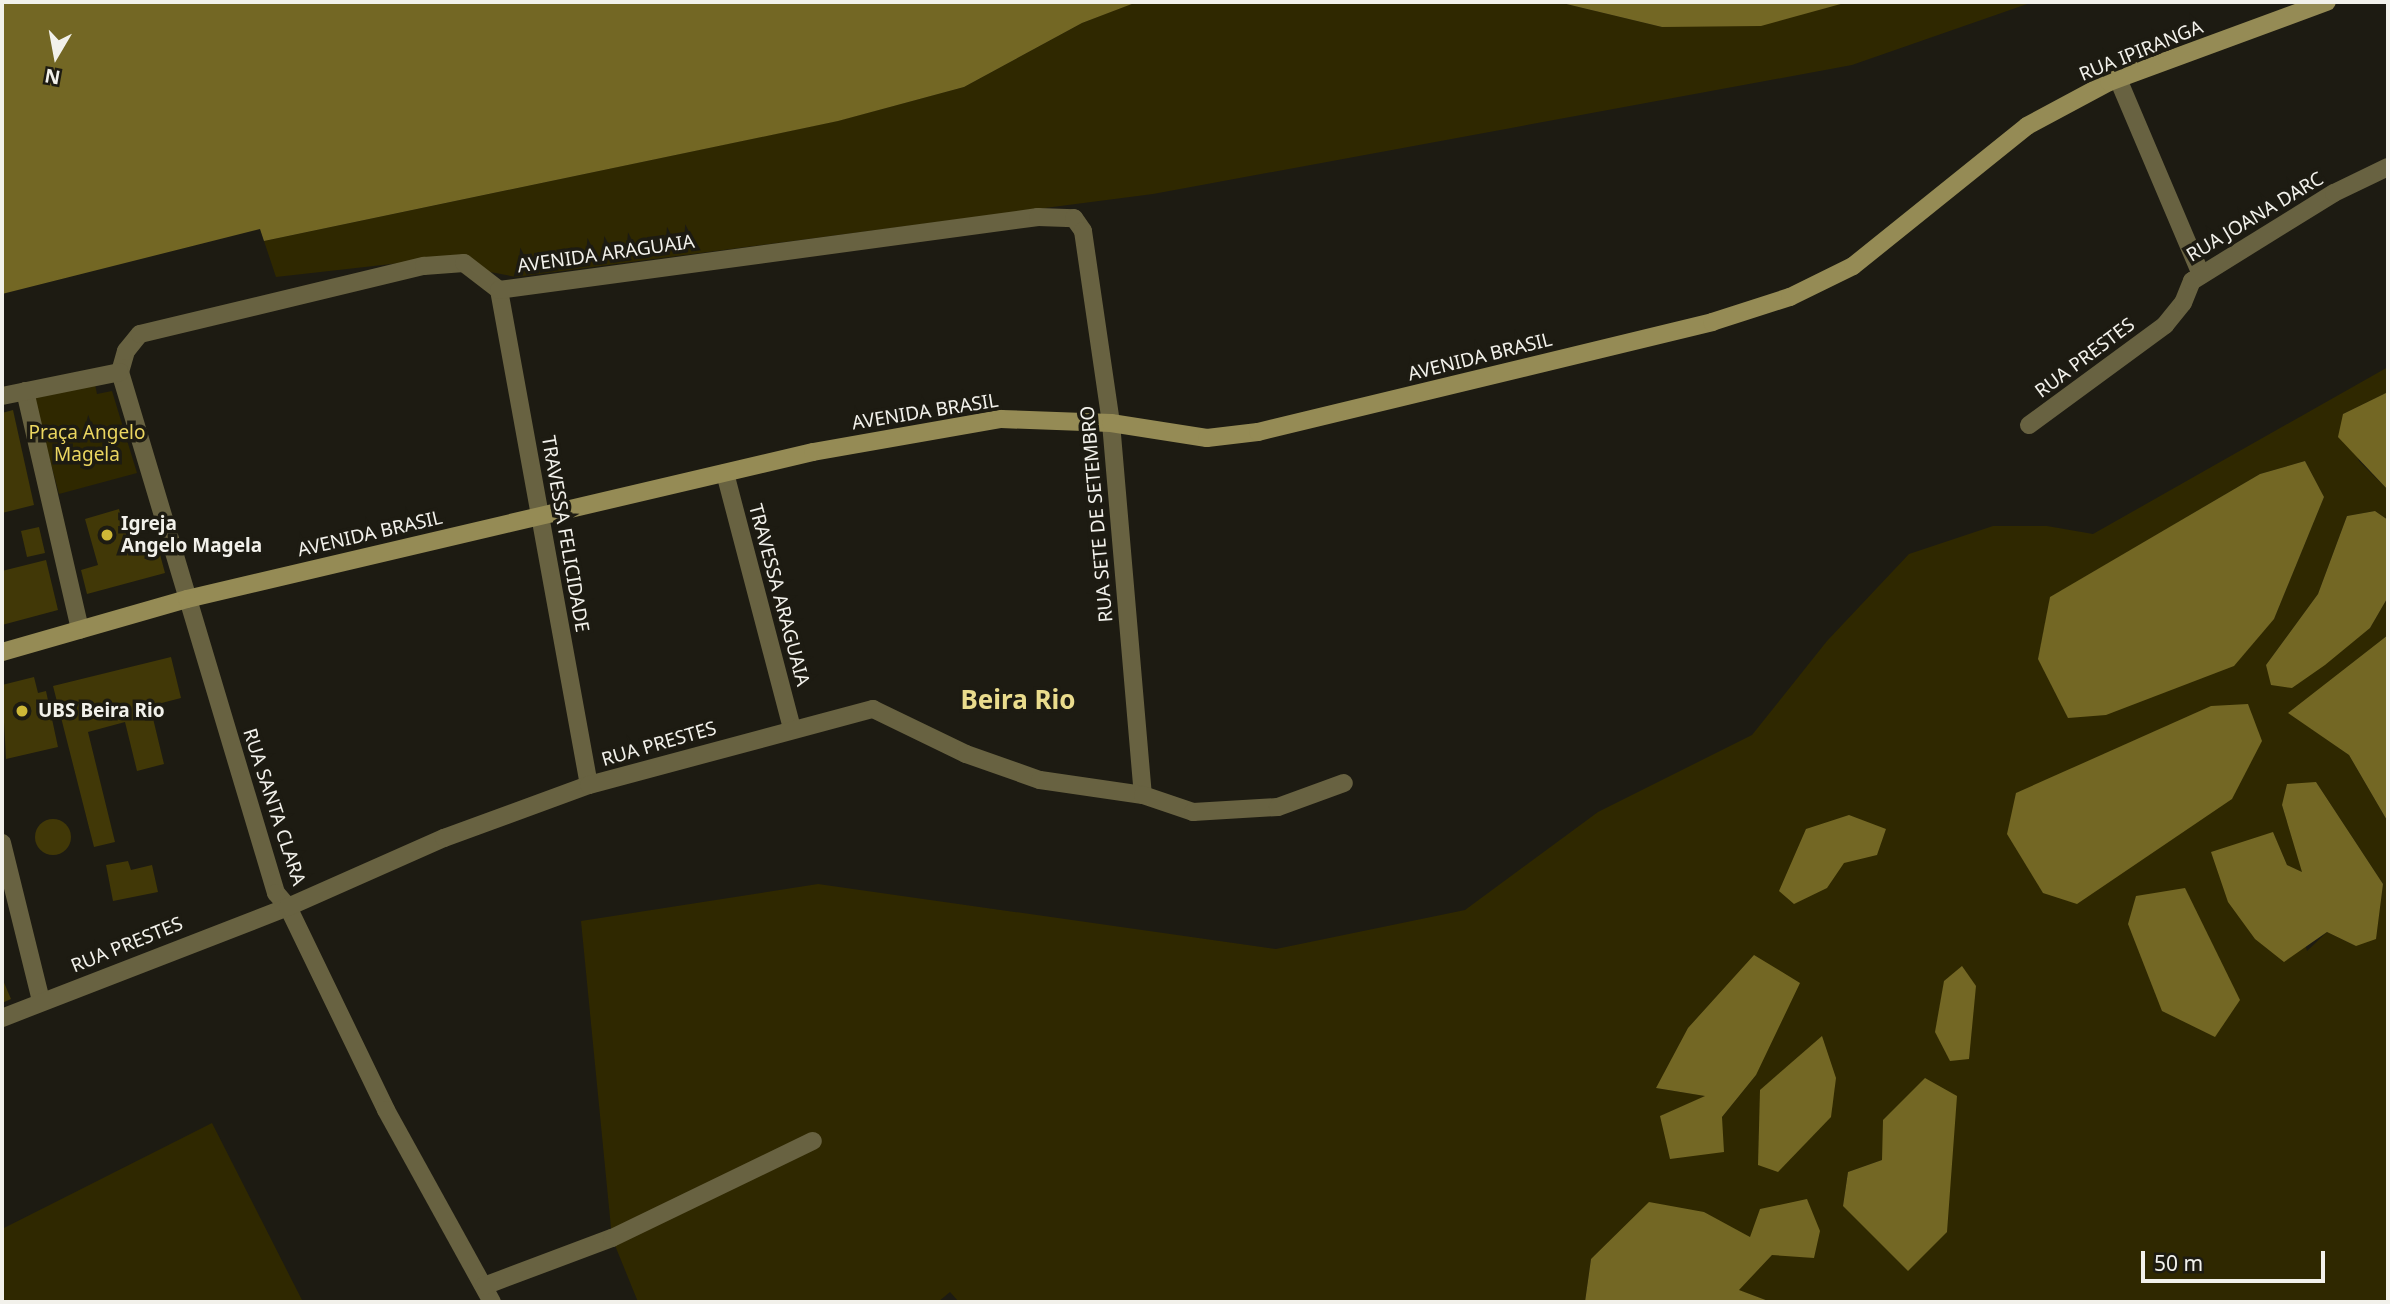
<!DOCTYPE html>
<html>
<head>
<meta charset="utf-8">
<style>
  body { margin:0 }
  #map { position:relative; width:2390px; height:1304px; overflow:hidden; background:#1d1b12; font-family:"Noto Sans",sans-serif }
  div>[style] { position:absolute }
  .green>* { inset:0; background:#2f2800 }
  .water>* { inset:0; background:#736724 }
  .building>* { inset:0; background:#413807 }
  .round { border-radius:50% }
  .street>* { height:18px; margin:-9px; padding:0 9px; transform-origin:9px; border-radius:9px; background:#686241 }
  .secondary>* { height:18px; margin:-9px; padding:0 9px; transform-origin:9px; border-radius:9px; background:#958b55 }
  .dots>* { width:19px; height:19px; translate:-50% -50%; box-sizing:border-box; border:4px solid #1d1b12; border-radius:50% }
  span { translate:-50% -50%; white-space:nowrap; text-align:center; line-height:1.15; -webkit-text-stroke:7px #1d1b12; paint-order:stroke }
  .street-label { font-size:19px; color:#f2f1eb }
  .park-label { font-size:19px; color:#ebd660 }
  .poi-label { font-size:19px; color:#f2f1eb; font-weight:700 }
  .left { translate:0 -50%; text-align:left }
  .district-label { font-size:26px; color:#eadc8d; font-weight:700 }
  .frame { position:absolute; inset:0; border:4px solid #f2f1eb; pointer-events:none }
  .north { position:absolute; left:21px; top:21px; width:70px; height:70px; -webkit-text-stroke:5px #1d1b12; paint-order:stroke; rotate:190deg; font-size:19px; font-weight:700; line-height:28px; text-align:center; color:#f2f1eb }
  .north::after { content:''; display:block; margin:auto; width:24px; height:32px; background:#f2f1eb; clip-path:polygon(50% 0,100% 100%,50% 72%,0 100%) }
  .scale { position:absolute; left:2141px; top:1251px; width:184px; height:32px; box-sizing:border-box; border:4px solid #f2f1eb; border-top:0; padding-left:9px; font-size:21px; line-height:24px; white-space:nowrap; color:#f2f1eb; -webkit-text-stroke:5px #1d1b12; paint-order:stroke }
</style>
</head>
<body>
<div id="map">
  <div class="green">
    <div style="clip-path:polygon(1136px 2px,1558px 2px,1662px 27px,1848px 2px,2033px 2px,1852px 65px,1153px 194px,516px 277px,427px 260px,276px 277px,264px 241px,837px 121px,964px 87px,1082px 23px)"></div>
    <div style="clip-path:polygon(evenodd,2388px 367px,2388px 392px,2343px 414px,2359px 461px,2388px 490px,2388px 520px,2375px 511px,2347px 516px,2318px 594px,2266px 665px,2292px 688px,2370px 628px,2388px 597px,2388px 635px,2289px 713px,2349px 755px,2388px 822px,2388px 1302px,1771px 1302px,1738px 1290px,1772px 1255px,1704px 1212px,1591px 1259px,1585px 1302px,959px 1302px,950px 1292px,938px 1302px,638px 1302px,612px 1238px,581px 921px,818px 884px,1276px 949px,1465px 910px,1598px 812px,1752px 735px,1827px 641px,1909px 554px,1993px 526px,2047px 526px,2093px 534px,2388px 367px,2305px 461px,2324px 497px,2274px 619px,2038px 659px,2051px 597px,2260px 474px,2305px 461px,2388px 367px,2316px 782px,2383px 884px,2356px 946px,2327px 932px,2307px 951px,2273px 833px,2287px 865px,2303px 873px,2282px 805px,2316px 782px,2388px 367px,1756px 1075px,1722px 1117px,1661px 1116px,1706px 1096px,1656px 1088px,1756px 1075px,2388px 367px,1882px 1160px,1843px 1206px,1848px 1172px,1882px 1160px)"></div>
    <div style="clip-path:polygon(95px 384px,97px 394px,112px 391px,137px 473px,59px 494px,33px 397px)"></div>
    <div style="clip-path:polygon(212px 1123px,303px 1302px,2px 1302px,2px 1229px)"></div>
  </div>
  <div class="water">
    <div style="clip-path:polygon(2px 2px,1137px 2px,1082px 23px,964px 87px,838px 121px,264px 241px,260px 229px,2px 294px)"></div>
    <div style="clip-path:polygon(1558px 2px,1848px 2px,1761px 26px,1662px 27px)"></div>
    <div style="clip-path:polygon(2388px 392px,2388px 490px,2338px 437px,2343px 414px)"></div>
    <div style="clip-path:polygon(2305px 461px,2324px 497px,2274px 619px,2234px 666px,2106px 715px,2068px 718px,2038px 659px,2050px 597px,2260px 474px)"></div>
    <div style="clip-path:polygon(2375px 511px,2388px 520px,2388px 597px,2370px 628px,2325px 665px,2292px 688px,2271px 685px,2266px 665px,2318px 594px,2347px 516px)"></div>
    <div style="clip-path:polygon(2388px 635px,2388px 822px,2349px 755px,2288px 713px)"></div>
    <div style="clip-path:polygon(2248px 704px,2262px 741px,2232px 799px,2077px 904px,2043px 893px,2007px 834px,2016px 793px,2211px 706px)"></div>
    <div style="clip-path:polygon(2316px 782px,2383px 884px,2376px 939px,2356px 946px,2327px 932px,2284px 962px,2255px 939px,2228px 902px,2211px 852px,2273px 832px,2287px 865px,2302px 872px,2282px 805px,2287px 784px)"></div>
    <div style="clip-path:polygon(1849px 815px,1886px 829px,1877px 855px,1844px 863px,1827px 888px,1794px 904px,1779px 891px,1806px 829px)"></div>
    <div style="clip-path:polygon(2185px 888px,2240px 1000px,2215px 1037px,2162px 1011px,2128px 924px,2136px 896px)"></div>
    <div style="clip-path:polygon(1754px 955px,1800px 983px,1756px 1075px,1722px 1117px,1724px 1152px,1670px 1159px,1660px 1116px,1705px 1096px,1656px 1088px,1688px 1028px)"></div>
    <div style="clip-path:polygon(1962px 966px,1976px 986px,1969px 1059px,1950px 1061px,1935px 1032px,1944px 981px)"></div>
    <div style="clip-path:polygon(1822px 1036px,1836px 1078px,1831px 1117px,1778px 1172px,1758px 1165px,1760px 1090px)"></div>
    <div style="clip-path:polygon(1925px 1078px,1957px 1096px,1947px 1232px,1908px 1271px,1843px 1206px,1848px 1172px,1882px 1160px,1883px 1120px)"></div>
    <div style="clip-path:polygon(1807px 1199px,1820px 1231px,1814px 1258px,1772px 1255px,1739px 1290px,1771px 1302px,1585px 1302px,1591px 1259px,1649px 1202px,1704px 1212px,1750px 1237px,1760px 1209px)"></div>
  </div>
  <div class="building">
    <div style="clip-path:polygon(13px 410px,34px 505px,2px 513px,2px 413px)"></div>
    <div style="clip-path:polygon(119px 509px,132px 555px,158px 547px,165px 573px,87px 594px,81px 570px,98px 565px,85px 519px)"></div>
    <div style="clip-path:polygon(39px 527px,45px 553px,27px 557px,21px 531px)"></div>
    <div style="clip-path:polygon(46px 560px,58px 610px,2px 625px,2px 571px)"></div>
    <div style="clip-path:polygon(171px 657px,181px 698px,150px 706px,164px 764px,137px 771px,125px 722px,88px 732px,115px 842px,94px 847px,53px 686px)"></div>
    <div style="clip-path:polygon(34px 677px,38px 693px,46px 691px,58px 747px,6px 759px,2px 685px)"></div>
    <div class="round" style="left:35px;top:819px;width:36px;height:36px"></div>
    <div style="clip-path:polygon(128px 861px,131px 870px,152px 865px,158px 892px,113px 901px,106px 865px)"></div>
    <div style="clip-path:polygon(2px 978px,11px 999px,2px 1003px)"></div>
  </div>
  <div class="street">
    <div style="left:2118px;top:79px;width:213px;rotate:67deg"></div>
    <div style="left:499px;top:290px;width:503px;rotate:79.7deg"></div>
    <div style="left:120px;top:372px;width:22px;rotate:-74deg"></div>
    <div style="left:126px;top:351px;width:22px;rotate:-51deg"></div>
    <div style="left:140px;top:334px;width:292px;rotate:-13.5deg"></div>
    <div style="left:424px;top:266px;width:40px;rotate:-4.3deg"></div>
    <div style="left:464px;top:263px;width:44px;rotate:37.6deg"></div>
    <div style="left:499px;top:290px;width:544px;rotate:-7.71deg"></div>
    <div style="left:1038px;top:217px;width:36px;rotate:2deg"></div>
    <div style="left:1074px;top:218px;width:16px;rotate:55deg"></div>
    <div style="left:1083px;top:231px;width:194px;rotate:81.7deg"></div>
    <div style="left:1111px;top:423px;width:373px;rotate:85.1deg"></div>
    <div style="left:120px;top:372px;width:544px;rotate:73.33deg"></div>
    <div style="left:276px;top:893px;width:18px;rotate:49deg"></div>
    <div style="left:288px;top:907px;width:225px;rotate:64.2deg"></div>
    <div style="left:386px;top:1110px;width:219px;rotate:61.1deg"></div>
    <div style="left:25px;top:391px;width:245px;rotate:77deg"></div>
    <div style="left:2px;top:396px;width:120px;rotate:-11.5deg"></div>
    <div style="left:2029px;top:425px;width:169px;rotate:-36.3deg"></div>
    <div style="left:2165px;top:325px;width:28px;rotate:-51deg"></div>
    <div style="left:2183px;top:303px;width:24px;rotate:-68deg"></div>
    <div style="left:2192px;top:281px;width:167px;rotate:-31.8deg"></div>
    <div style="left:2334px;top:193px;width:60px;rotate:-25.7deg"></div>
    <div style="left:725px;top:473px;width:265px;rotate:75.3deg"></div>
    <div style="left:2px;top:843px;width:163px;rotate:76.1deg"></div>
    <div style="left:2px;top:1018px;width:307px;rotate:-21.2deg"></div>
    <div style="left:288px;top:907px;width:171px;rotate:-23.9deg"></div>
    <div style="left:444px;top:838px;width:154px;rotate:-20.1deg"></div>
    <div style="left:589px;top:785px;width:294px;rotate:-15deg"></div>
    <div style="left:873px;top:709px;width:103px;rotate:25.8deg"></div>
    <div style="left:966px;top:754px;width:78px;rotate:19.4deg"></div>
    <div style="left:1040px;top:780px;width:104px;rotate:8.3deg"></div>
    <div style="left:1143px;top:795px;width:53px;rotate:18.8deg"></div>
    <div style="left:1193px;top:812px;width:85px;rotate:-3.4deg"></div>
    <div style="left:1278px;top:807px;width:70px;rotate:-20deg"></div>
    <div style="left:484px;top:1286px;width:137px;rotate:-20.6deg"></div>
    <div style="left:612px;top:1238px;width:223px;rotate:-25.8deg"></div>
  </div>
  <div class="secondary">
    <div style="left:2px;top:652px;width:192px;rotate:-16deg"></div>
    <div style="left:187px;top:599px;width:643px;rotate:-13.22deg"></div>
    <div style="left:813px;top:452px;width:191px;rotate:-10deg"></div>
    <div style="left:1001px;top:419px;width:110px;rotate:2.1deg"></div>
    <div style="left:1111px;top:423px;width:97px;rotate:8.9deg"></div>
    <div style="left:1207px;top:438px;width:51px;rotate:-6.7deg"></div>
    <div style="left:1258px;top:432px;width:467px;rotate:-13.6deg"></div>
    <div style="left:1712px;top:322px;width:82px;rotate:-17.8deg"></div>
    <div style="left:1790px;top:297px;width:70px;rotate:-26.2deg"></div>
    <div style="left:1853px;top:266px;width:223px;rotate:-38.8deg"></div>
    <div style="left:2027px;top:126px;width:93px;rotate:-28.2deg"></div>
    <div style="left:2109px;top:82px;width:232px;rotate:-20.2deg"></div>
  </div>
  <div class="dots">
    <div style="left:107px;top:535px;background:#ceb837"></div>
    <div style="left:22px;top:711px;background:#ceb837"></div>
  </div>
  <div class="street-label">
    <span style="left:2141px;top:51px;rotate:-22deg">RUA IPIRANGA</span>
    <span style="left:2255px;top:217px;rotate:-31deg">RUA JOANA DARC</span>
    <span style="left:606px;top:254px;rotate:-8deg">AVENIDA ARAGUAIA</span>
    <span style="left:1480px;top:357px;rotate:-14deg">AVENIDA BRASIL</span>
    <span style="left:2085px;top:358px;rotate:-37deg">RUA PRESTES</span>
    <span style="left:925px;top:412px;rotate:-9deg">AVENIDA BRASIL</span>
    <span style="left:1097px;top:514px;rotate:-95deg">RUA SETE DE SETEMBRO</span>
    <span style="left:370px;top:534px;rotate:-13deg">AVENIDA BRASIL</span>
    <span style="left:565px;top:534px;rotate:80deg">TRAVESSA FELICIDADE</span>
    <span style="left:779px;top:595px;rotate:75deg">TRAVESSA ARAGUAIA</span>
    <span style="left:659px;top:744px;rotate:-16deg">RUA PRESTES</span>
    <span style="left:274px;top:807px;rotate:72deg">RUA SANTA CLARA</span>
    <span style="left:127px;top:945px;rotate:-22deg">RUA PRESTES</span>
  </div>
  <div class="park-label">
    <span style="left:87px;top:444px">Praça Angelo<br>Magela</span>
  </div>
  <div class="poi-label">
    <span class="left" style="left:121px;top:535px">Igreja<br>Angelo Magela</span>
    <span class="left" style="left:38px;top:711px">UBS Beira Rio</span>
  </div>
  <div class="district-label">
    <span style="left:1018px;top:700px">Beira Rio</span>
  </div>
  <div class="frame"></div>
  <div class="north">N</div>
  <div class="scale">50 m</div>
</div>
</body>
</html>
